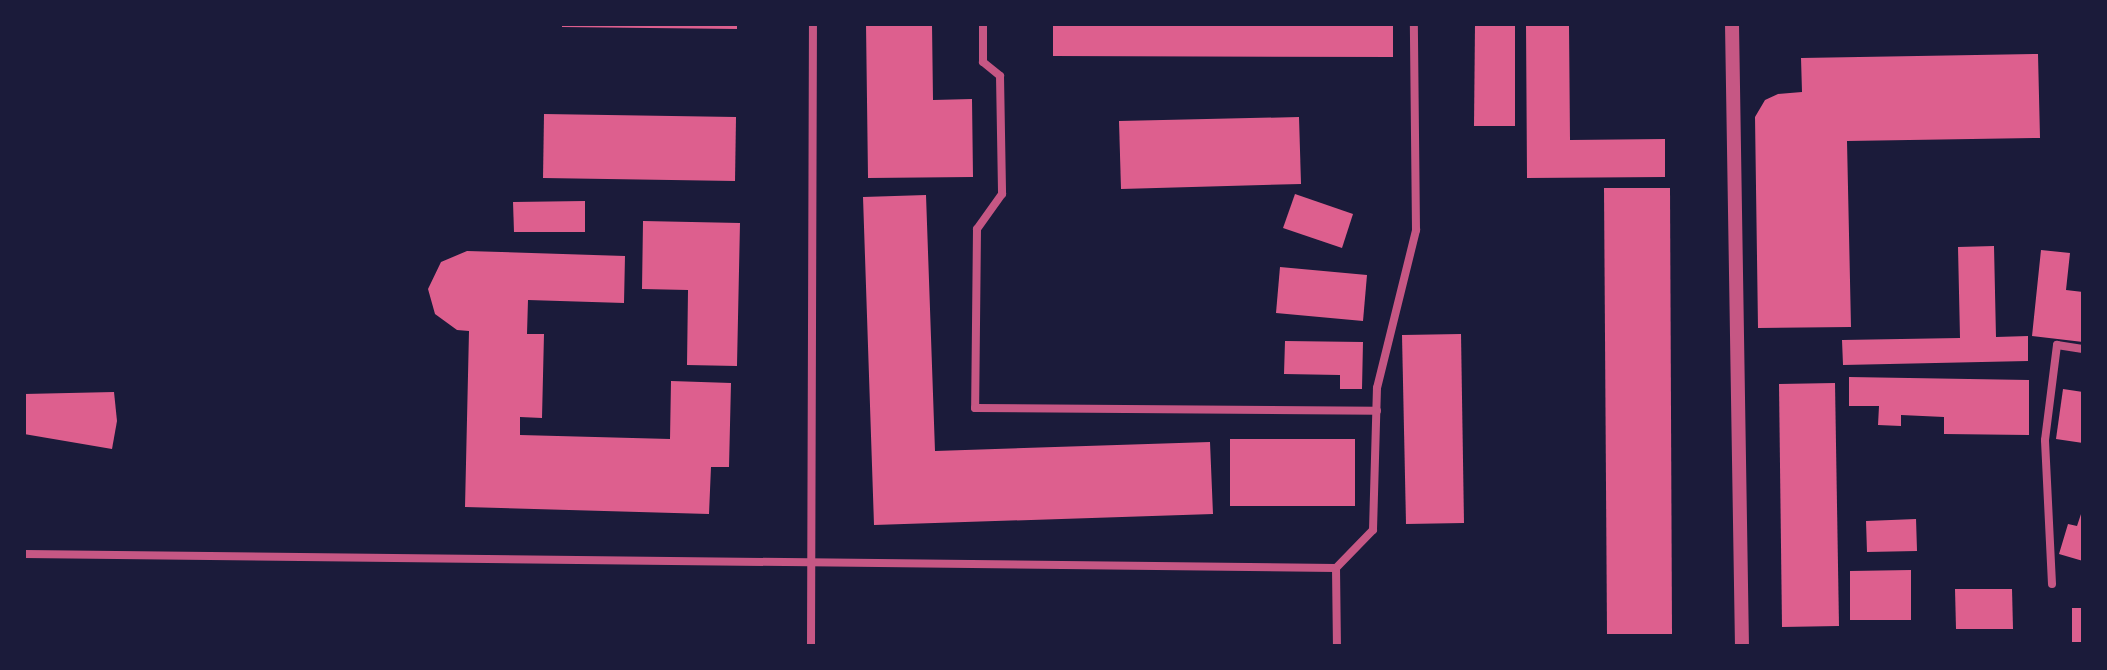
<!DOCTYPE html>
<html>
<head>
<meta charset="utf-8">
<style>
  body { margin:0 }
  #map { position:relative; width:2107px; height:670px; overflow:hidden; background:#1b1b3a; font-family:"Space Grotesk",sans-serif }
  div>[style] { position:absolute }
  .building>* { inset:0; background:#dd5f8e }
  .minor>* { height:8px; margin:-4px; padding:0 4px; transform-origin:4px; border-radius:4px; background:#c65784 }
  .tertiary>* { height:14px; margin:-7px; padding:0 7px; transform-origin:7px; border-radius:7px; background:#c65784 }
  span { translate:-50% -50%; white-space:nowrap; text-align:center; line-height:1.15; -webkit-text-stroke:7px #1b1b3a; paint-order:stroke }
  .frame { position:absolute; inset:0; border:26px solid #1b1b3a; pointer-events:none }
</style>
</head>
<body>
<div id="map">
  <div class="building">
    <div style="clip-path:polygon(562px 24px,737px 24px,737px 29px,562px 27px)"></div>
    <div style="clip-path:polygon(866px 24px,932px 24px,933px 100px,972px 99px,973px 177px,868px 178px)"></div>
    <div style="clip-path:polygon(1053px 24px,1393px 24px,1393px 57px,1053px 56px)"></div>
    <div style="clip-path:polygon(1475px 24px,1515px 24px,1515px 126px,1474px 126px)"></div>
    <div style="clip-path:polygon(1526px 24px,1569px 24px,1570px 140px,1665px 139px,1665px 177px,1527px 178px)"></div>
    <div style="clip-path:polygon(2038px 54px,2040px 138px,1847px 141px,1851px 327px,1758px 328px,1755px 117px,1765px 100px,1778px 94px,1802px 92px,1801px 58px)"></div>
    <div style="clip-path:polygon(544px 114px,736px 117px,735px 181px,543px 178px)"></div>
    <div style="clip-path:polygon(1299px 117px,1301px 184px,1121px 189px,1119px 121px)"></div>
    <div style="clip-path:polygon(1604px 188px,1670px 188px,1672px 634px,1607px 634px)"></div>
    <div style="clip-path:polygon(1295px 194px,1353px 214px,1342px 248px,1283px 228px)"></div>
    <div style="clip-path:polygon(926px 195px,935px 451px,1210px 442px,1213px 514px,874px 525px,863px 197px)"></div>
    <div style="clip-path:polygon(585px 201px,585px 232px,514px 232px,513px 202px)"></div>
    <div style="clip-path:polygon(643px 221px,740px 223px,737px 366px,687px 365px,688px 290px,642px 289px)"></div>
    <div style="clip-path:polygon(1994px 246px,1996px 337px,2028px 336px,2028px 361px,1843px 365px,1842px 340px,1960px 338px,1958px 247px)"></div>
    <div style="clip-path:polygon(2041px 250px,2070px 253px,2066px 290px,2083px 292px,2083px 342px,2032px 336px)"></div>
    <div style="clip-path:polygon(467px 251px,625px 256px,624px 303px,528px 300px,527px 334px,544px 334px,542px 418px,520px 417px,520px 435px,670px 439px,671px 381px,731px 383px,729px 467px,711px 467px,709px 514px,465px 507px,469px 331px,457px 330px,435px 314px,428px 289px,441px 262px)"></div>
    <div style="clip-path:polygon(1280px 267px,1367px 275px,1363px 321px,1276px 313px)"></div>
    <div style="clip-path:polygon(1461px 334px,1464px 523px,1406px 524px,1402px 335px)"></div>
    <div style="clip-path:polygon(1285px 341px,1363px 342px,1362px 389px,1340px 389px,1340px 375px,1284px 374px)"></div>
    <div style="clip-path:polygon(1849px 377px,2029px 380px,2029px 435px,1944px 434px,1944px 417px,1901px 415px,1901px 426px,1878px 425px,1879px 406px,1849px 406px)"></div>
    <div style="clip-path:polygon(1835px 383px,1839px 626px,1782px 627px,1779px 384px)"></div>
    <div style="clip-path:polygon(2063px 389px,2083px 392px,2083px 443px,2056px 439px)"></div>
    <div style="clip-path:polygon(114px 392px,117px 421px,112px 449px,24px 434px,24px 394px)"></div>
    <div style="clip-path:polygon(1230px 439px,1355px 439px,1355px 506px,1230px 506px)"></div>
    <div style="clip-path:polygon(2083px 508px,2083px 561px,2059px 554px,2068px 524px,2077px 526px)"></div>
    <div style="clip-path:polygon(1916px 519px,1917px 551px,1867px 552px,1866px 521px)"></div>
    <div style="clip-path:polygon(1911px 570px,1911px 620px,1850px 620px,1850px 571px)"></div>
    <div style="clip-path:polygon(1955px 589px,2012px 589px,2013px 629px,1956px 629px)"></div>
    <div style="clip-path:polygon(2072px 608px,2083px 608px,2083px 642px,2072px 642px)"></div>
  </div>
  <div class="minor">
    <div style="left:983px;top:24px;width:38px;rotate:90deg"></div>
    <div style="left:983px;top:62px;width:22px;rotate:39deg"></div>
    <div style="left:1000px;top:76px;width:118px;rotate:89deg"></div>
    <div style="left:1002px;top:194px;width:43px;rotate:125.5deg"></div>
    <div style="left:977px;top:229px;width:179px;rotate:90.6deg"></div>
    <div style="left:975px;top:408px;width:402px;rotate:0.4deg"></div>
    <div style="left:24px;top:554px;width:1312px;rotate:0.61deg"></div>
    <div style="left:1336px;top:568px;width:78px;rotate:89.3deg"></div>
    <div style="left:1336px;top:568px;width:53px;rotate:-45.8deg"></div>
    <div style="left:1373px;top:530px;width:142px;rotate:-88.4deg"></div>
    <div style="left:1377px;top:388px;width:163px;rotate:-76.1deg"></div>
    <div style="left:1416px;top:230px;width:206px;rotate:-90.6deg"></div>
    <div style="left:2052px;top:584px;width:144px;rotate:-92.8deg"></div>
    <div style="left:2045px;top:440px;width:96px;rotate:-82.8deg"></div>
    <div style="left:2057px;top:345px;width:26px;rotate:9deg"></div>
    <div style="left:811px;top:646px;width:622px;rotate:-89.82deg"></div>
  </div>
  <div class="tertiary">
    <div style="left:1732px;top:24px;width:622px;rotate:89.08deg"></div>
  </div>
  <div class="frame"></div>
</div>
</body>
</html>
